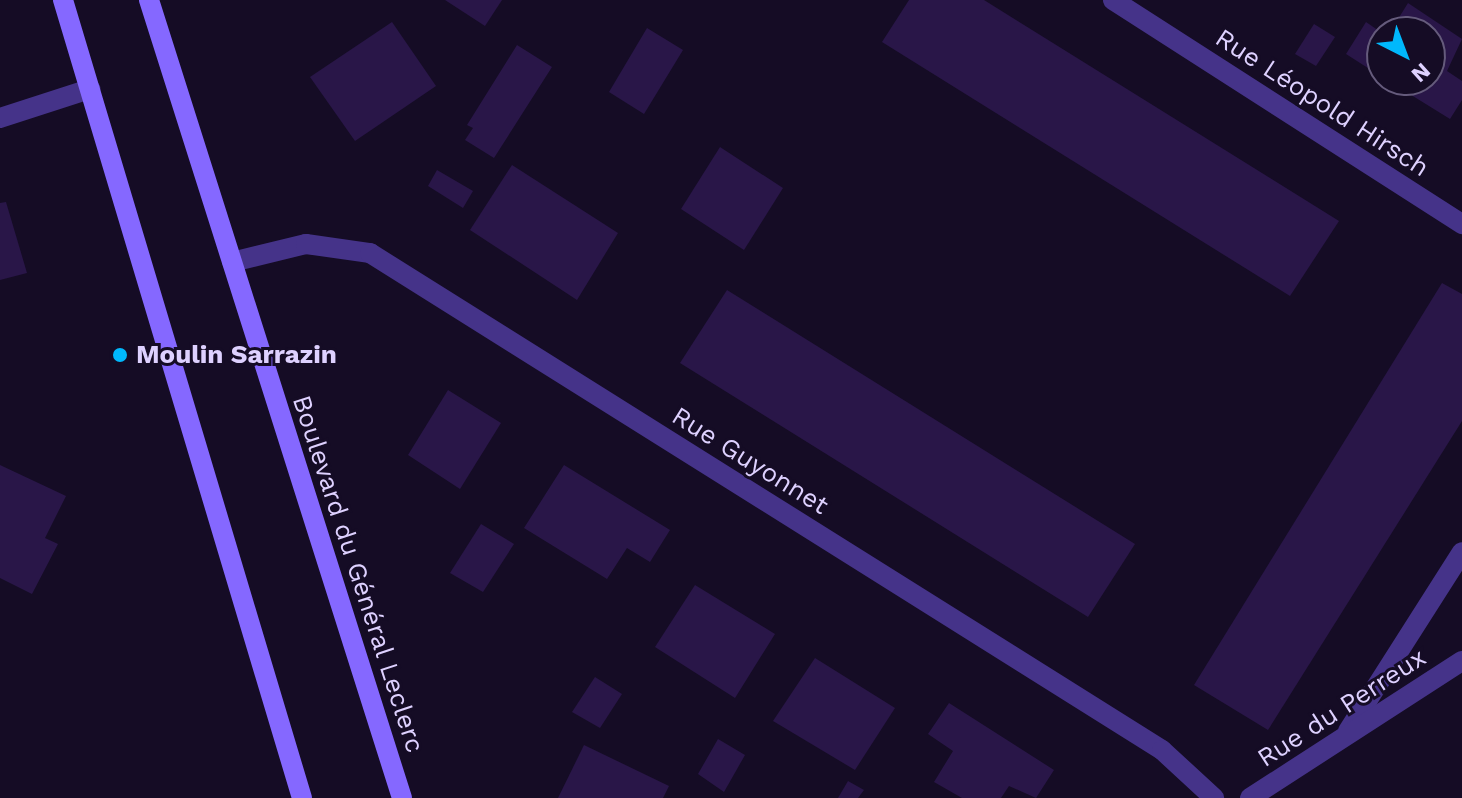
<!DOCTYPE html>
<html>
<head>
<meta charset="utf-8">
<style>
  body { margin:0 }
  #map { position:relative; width:1462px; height:798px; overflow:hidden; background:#150c25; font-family:"Work Sans",sans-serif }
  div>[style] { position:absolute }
  .building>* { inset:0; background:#291648 }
  .street>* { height:20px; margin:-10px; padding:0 10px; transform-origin:10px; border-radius:10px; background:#453389 }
  .secondary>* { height:20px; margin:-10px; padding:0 10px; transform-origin:10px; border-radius:10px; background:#8568ff }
  .dots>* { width:22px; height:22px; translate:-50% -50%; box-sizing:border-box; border:4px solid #150c25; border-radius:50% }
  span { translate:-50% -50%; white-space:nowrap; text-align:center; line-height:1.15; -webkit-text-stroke:6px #150c25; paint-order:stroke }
  .street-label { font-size:26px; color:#ded1ff }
  .poi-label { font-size:26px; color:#ded1ff; font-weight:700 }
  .left { translate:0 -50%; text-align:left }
  .north { position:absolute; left:1366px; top:16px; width:80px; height:80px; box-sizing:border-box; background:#150c25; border:2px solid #655b7c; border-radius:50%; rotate:138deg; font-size:22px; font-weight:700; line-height:32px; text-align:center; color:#ded1ff }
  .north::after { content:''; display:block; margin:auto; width:28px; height:36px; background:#00b8fc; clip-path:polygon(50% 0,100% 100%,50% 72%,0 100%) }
</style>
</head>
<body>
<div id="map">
  <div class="building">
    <div style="clip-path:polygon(445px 0,502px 0,485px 26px)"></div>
    <div style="clip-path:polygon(909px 0,984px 0,1339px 221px,1290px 296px,882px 42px)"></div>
    <div style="clip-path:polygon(1408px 3px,1462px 39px,1447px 71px,1462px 81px,1462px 100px,1450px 119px,1387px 80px,1430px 80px,1430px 32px,1390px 32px)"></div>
    <div style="clip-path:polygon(392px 22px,436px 86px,355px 141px,310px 77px)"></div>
    <div style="clip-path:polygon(1366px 22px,1382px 33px,1382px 77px,1346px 54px)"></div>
    <div style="clip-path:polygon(1314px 24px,1335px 37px,1316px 66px,1295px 54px)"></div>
    <div style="clip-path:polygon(647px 28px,683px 50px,644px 114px,609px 92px)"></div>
    <div style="clip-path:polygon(517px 45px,552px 67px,494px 158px,465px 140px,473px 128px,467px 125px)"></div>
    <div style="clip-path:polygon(720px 147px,783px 188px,744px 250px,681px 209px)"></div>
    <div style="clip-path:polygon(512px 165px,618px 233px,577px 300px,470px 230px)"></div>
    <div style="clip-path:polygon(437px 170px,473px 191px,463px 208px,428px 186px)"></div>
    <div style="clip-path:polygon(6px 202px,27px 273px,0 280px,0 203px)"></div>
    <div style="clip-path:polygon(1442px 283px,1462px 294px,1462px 421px,1268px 730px,1194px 685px)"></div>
    <div style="clip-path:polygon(727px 290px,1135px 544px,1088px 617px,680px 363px)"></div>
    <div style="clip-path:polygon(448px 390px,501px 423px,460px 489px,408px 455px)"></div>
    <div style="clip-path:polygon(0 465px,66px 496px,45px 538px,58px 544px,32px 594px,0 578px)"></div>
    <div style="clip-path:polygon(564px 465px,670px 530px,650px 562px,627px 548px,607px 579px,524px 528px)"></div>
    <div style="clip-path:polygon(481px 524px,514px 544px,483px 592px,450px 573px)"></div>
    <div style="clip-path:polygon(695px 585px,775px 634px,735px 698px,655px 647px)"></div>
    <div style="clip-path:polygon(815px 658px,895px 708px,855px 770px,773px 721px)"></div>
    <div style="clip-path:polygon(595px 677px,622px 694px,600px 728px,572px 712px)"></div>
    <div style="clip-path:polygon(949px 703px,1054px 770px,1036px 798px,1009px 786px,1001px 798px,962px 798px,934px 782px,953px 751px,928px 734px)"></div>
    <div style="clip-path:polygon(718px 739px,745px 755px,724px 792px,698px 774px)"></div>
    <div style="clip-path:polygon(584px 745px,669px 786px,663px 798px,558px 798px)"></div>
    <div style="clip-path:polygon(848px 781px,864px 790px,858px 798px,838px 798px)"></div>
  </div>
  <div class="street">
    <div style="left:1113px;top:0;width:415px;rotate:32.7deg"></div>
    <div style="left:0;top:118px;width:95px;rotate:-17.9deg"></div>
    <div style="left:232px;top:262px;width:76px;rotate:-13.7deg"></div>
    <div style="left:306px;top:244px;width:65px;rotate:8deg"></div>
    <div style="left:370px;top:253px;width:935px;rotate:32.11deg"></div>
    <div style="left:1162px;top:750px;width:71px;rotate:42.7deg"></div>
    <div style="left:1348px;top:731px;width:212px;rotate:-57.5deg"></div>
    <div style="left:1250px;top:798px;width:252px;rotate:-32.9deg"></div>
  </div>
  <div class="secondary">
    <div style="left:63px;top:0;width:833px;rotate:73.33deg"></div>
    <div style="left:149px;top:0;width:837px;rotate:72.41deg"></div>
  </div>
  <div class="dots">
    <div style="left:120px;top:355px;background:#00b8fc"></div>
  </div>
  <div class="street-label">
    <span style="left:1322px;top:103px;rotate:33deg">Rue Léopold Hirsch</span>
    <span style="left:750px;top:461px;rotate:32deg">Rue Guyonnet</span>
    <span style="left:358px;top:574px;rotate:72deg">Boulevard du Général Leclerc</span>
    <span style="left:1342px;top:708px;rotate:-33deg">Rue du Perreux</span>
  </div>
  <div class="poi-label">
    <span class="left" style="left:136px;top:355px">Moulin Sarrazin</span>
  </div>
  <div class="north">N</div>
</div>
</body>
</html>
